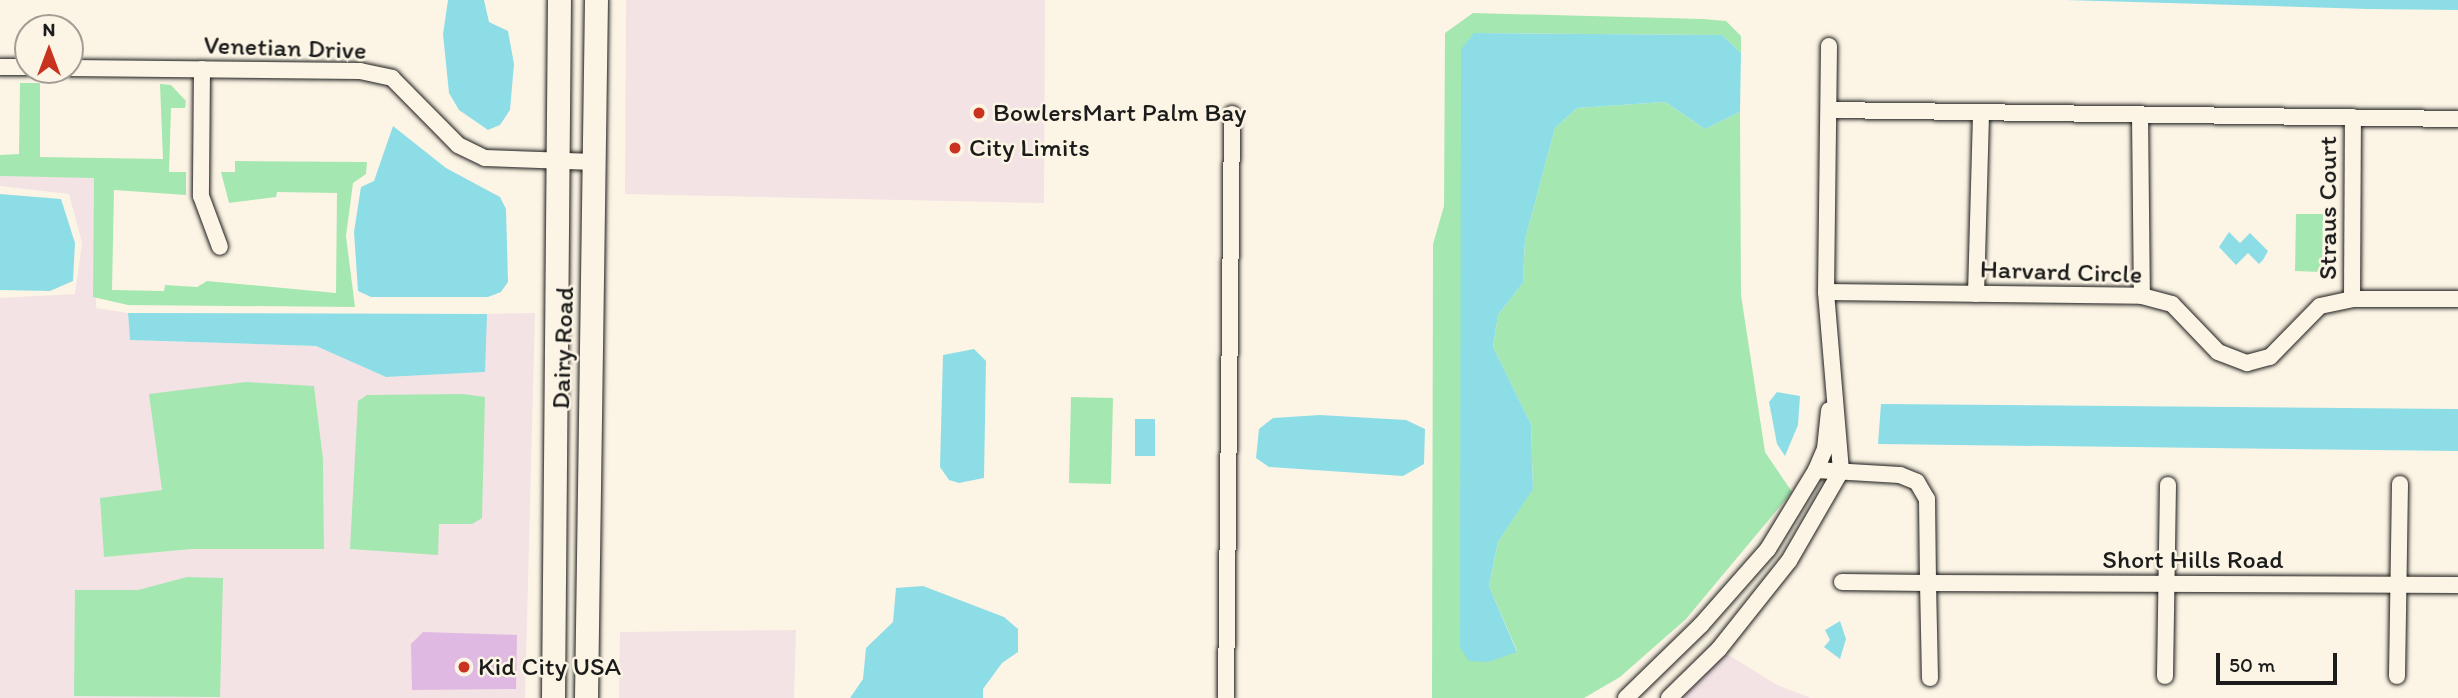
<!DOCTYPE html>
<html>
<head>
<meta charset="utf-8">
<style>
  body { margin:0 }
  #map { position:relative; width:2458px; height:698px; overflow:hidden; background:#fcf5e5; font-family:Itim,sans-serif }
  div>[style] { position:absolute }
  .built>* { inset:0; background:#f3e3e4 }
  .green>* { inset:0; background:#a5e7b0 }
  .water>* { inset:0; background:#8ddde7 }
  .building>* { inset:0; background:#dfb9e2 }
  .roads { filter:drop-shadow(0 0 2px #1c1c1c) drop-shadow(0 0 2px #1c1c1c) }
  .street>* { height:16px; margin:-8px; padding:0 8px; transform-origin:8px; border-radius:8px; background:#fcf5e5 }
  .secondary>* { height:23px; margin:-11.5px; padding:0 11.5px; transform-origin:11.5px; border-radius:11.5px; background:#fcf5e5 }
  .dots>* { width:19px; height:19px; translate:-50% -50%; box-sizing:border-box; border:4px solid #fcf5e5; border-radius:50% }
  span { translate:-50% -50%; white-space:nowrap; text-align:center; line-height:1.15; -webkit-text-stroke:5px #fcf5e5; paint-order:stroke }
  .street-label { font-size:26px; color:#1c1c1c }
  .poi-label { font-size:26px; color:#1c1c1c }
  .left { translate:0 -50%; text-align:left }
  .north { position:absolute; left:14px; top:14px; width:70px; height:70px; box-sizing:border-box; background:#fcf5e5; border:2px solid #a29e95; border-radius:50%; rotate:0deg; font-size:19px; font-weight:700; line-height:28px; text-align:center; color:#1c1c1c }
  .north::after { content:''; display:block; margin:auto; width:24px; height:32px; background:#c8321e; clip-path:polygon(50% 0,100% 100%,50% 72%,0 100%) }
  .scale { position:absolute; left:2216px; top:653px; width:121px; height:32px; box-sizing:border-box; border:4px solid #1c1c1c; border-top:0; padding-left:9px; font-size:21px; line-height:24px; white-space:nowrap; color:#1c1c1c; -webkit-text-stroke:5px #fcf5e5; paint-order:stroke }
</style>
</head>
<body>
<div id="map">
  <div class="built">
    <div style="clip-path:polygon(626px 0,1045px 0,1044px 203px,625px 194px)"></div>
    <div style="clip-path:polygon(evenodd,0 176px,95px 177px,96px 308px,128px 313px,130px 340px,316px 346px,386px 377px,485px 372px,483px 314px,535px 313px,525px 698px,0 698px,0 298px,75px 294px,82px 243px,69px 194px,0 186px,0 176px,314px 387px,323px 459px,324px 549px,192px 549px,104px 557px,162px 490px,314px 387px)"></div>
    <div style="clip-path:polygon(796px 630px,794px 698px,619px 698px,620px 632px)"></div>
    <div style="clip-path:polygon(1719px 649px,1777px 685px,1811px 698px,1669px 698px)"></div>
  </div>
  <div class="green">
    <div style="clip-path:polygon(1473px 13px,1703px 19px,1726px 21px,1741px 36px,1741px 53px,1722px 35px,1474px 33px,1460px 648px,1517px 651px,1489px 586px,1498px 542px,1533px 488px,1531px 424px,1493px 347px,1498px 315px,1523px 283px,1525px 240px,1555px 128px,1577px 108px,1665px 102px,1705px 129px,1740px 112px,1741px 295px,1765px 452px,1792px 492px,1686px 619px,1620px 677px,1584px 698px,1432px 698px,1433px 244px,1444px 206px,1445px 33px)"></div>
    <div style="clip-path:polygon(20px 83px,40px 83px,40px 157px,163px 159px,160px 84px,171px 85px,186px 101px,185px 108px,171px 108px,169px 172px,186px 172px,186px 195px,114px 190px,112px 290px,164px 291px,165px 285px,197px 287px,207px 281px,336px 293px,337px 193px,277px 192px,276px 197px,229px 203px,221px 172px,235px 172px,235px 161px,367px 162px,366px 174px,353px 183px,346px 236px,355px 307px,128px 305px,93px 297px,94px 178px,0 176px,0 155px,19px 154px)"></div>
    <div style="clip-path:polygon(2296px 214px,2323px 214px,2322px 272px,2295px 271px)"></div>
    <div style="clip-path:polygon(246px 382px,314px 386px,323px 459px,324px 549px,192px 549px,104px 557px,100px 498px,162px 490px,149px 394px)"></div>
    <div style="clip-path:polygon(463px 394px,485px 397px,482px 518px,472px 524px,439px 524px,438px 555px,350px 549px,358px 401px,367px 395px)"></div>
    <div style="clip-path:polygon(1071px 397px,1113px 398px,1111px 484px,1069px 483px)"></div>
    <div style="clip-path:polygon(187px 577px,223px 578px,220px 697px,74px 696px,75px 590px,138px 590px)"></div>
  </div>
  <div class="water">
    <div style="clip-path:polygon(448px 0,484px 0,489px 22px,508px 31px,514px 64px,510px 110px,500px 125px,488px 130px,459px 110px,449px 93px,443px 34px)"></div>
    <div style="clip-path:polygon(2065px 0,2458px 0,2458px 10px,2368px 9px)"></div>
    <div style="clip-path:polygon(1474px 33px,1722px 35px,1741px 53px,1740px 112px,1705px 129px,1665px 102px,1577px 108px,1555px 128px,1525px 240px,1523px 283px,1498px 315px,1493px 347px,1531px 424px,1533px 489px,1498px 542px,1489px 586px,1517px 652px,1488px 662px,1469px 661px,1460px 648px,1461px 49px)"></div>
    <div style="clip-path:polygon(393px 126px,446px 168px,500px 197px,506px 209px,508px 282px,501px 292px,488px 297px,371px 297px,358px 291px,354px 232px,361px 187px,374px 181px)"></div>
    <div style="clip-path:polygon(0 194px,61px 199px,75px 243px,73px 281px,50px 291px,0 290px)"></div>
    <div style="clip-path:polygon(2229px 232px,2240px 243px,2250px 233px,2268px 251px,2263px 260px,2259px 264px,2248px 253px,2236px 265px,2219px 247px)"></div>
    <div style="clip-path:polygon(128px 313px,487px 314px,485px 372px,386px 377px,316px 346px,130px 340px)"></div>
    <div style="clip-path:polygon(974px 349px,986px 361px,984px 478px,959px 483px,949px 480px,940px 467px,943px 355px)"></div>
    <div style="clip-path:polygon(1777px 392px,1800px 396px,1798px 425px,1785px 456px,1777px 444px,1769px 402px)"></div>
    <div style="clip-path:polygon(1881px 404px,2458px 409px,2458px 451px,1878px 444px)"></div>
    <div style="clip-path:polygon(1320px 415px,1406px 420px,1425px 429px,1424px 464px,1403px 476px,1269px 467px,1256px 458px,1259px 429px,1273px 418px)"></div>
    <div style="clip-path:polygon(1135px 419px,1155px 419px,1155px 456px,1135px 456px)"></div>
    <div style="clip-path:polygon(923px 586px,1004px 617px,1018px 629px,1018px 652px,1002px 663px,983px 689px,983px 698px,850px 698px,863px 679px,866px 648px,893px 622px,896px 588px)"></div>
    <div style="clip-path:polygon(1840px 621px,1846px 639px,1840px 659px,1824px 647px,1830px 640px,1825px 630px)"></div>
  </div>
  <div class="building">
    <div style="clip-path:polygon(423px 632px,517px 635px,516px 689px,412px 690px,411px 644px)"></div>
  </div>
  <div class="roads">
    <div class="street">
      <div style="left:0;top:67px;width:28px"></div>
      <div style="left:70px;top:68px;width:290px;rotate:0.6deg"></div>
      <div style="left:360px;top:71px;width:33px;rotate:12deg"></div>
      <div style="left:392px;top:78px;width:94px;rotate:45.4deg"></div>
      <div style="left:458px;top:145px;width:30px;rotate:26deg"></div>
      <div style="left:485px;top:158px;width:109px;rotate:2.1deg"></div>
      <div style="left:202px;top:69px;width:127px;rotate:90.5deg"></div>
      <div style="left:201px;top:196px;width:54px;rotate:69.6deg"></div>
      <div style="left:1829px;top:110px;width:629px;rotate:0.82deg"></div>
      <div style="left:2140px;top:114px;width:182px;rotate:89.4deg"></div>
      <div style="left:1826px;top:292px;width:316px;rotate:0.7deg"></div>
      <div style="left:2142px;top:296px;width:31px;rotate:15deg"></div>
      <div style="left:2172px;top:304px;width:66px;rotate:46.2deg"></div>
      <div style="left:2218px;top:352px;width:31px;rotate:21deg"></div>
      <div style="left:2247px;top:363px;width:24px;rotate:-15deg"></div>
      <div style="left:2270px;top:357px;width:71px;rotate:-45.6deg"></div>
      <div style="left:2320px;top:306px;width:33px;rotate:-12deg"></div>
      <div style="left:2352px;top:299px;width:106px"></div>
      <div style="left:1976px;top:294px;width:182px;rotate:-88.4deg"></div>
      <div style="left:2352px;top:299px;width:182px;rotate:-89.7deg"></div>
      <div style="left:1816px;top:470px;width:84px;rotate:3.4deg"></div>
      <div style="left:1900px;top:475px;width:18px;rotate:22deg"></div>
      <div style="left:1917px;top:482px;width:20px;rotate:60deg"></div>
      <div style="left:1927px;top:499px;width:84px;rotate:89.3deg"></div>
      <div style="left:1928px;top:583px;width:530px;rotate:0.22deg"></div>
      <div style="left:1842px;top:582px;width:86px;rotate:0.7deg"></div>
      <div style="left:1928px;top:583px;width:95px;rotate:88.8deg"></div>
      <div style="left:2165px;top:676px;width:191px;rotate:-89.1deg"></div>
      <div style="left:2397px;top:676px;width:192px;rotate:-89.1deg"></div>
      <div style="left:1226px;top:698px;width:584px;rotate:-89.41deg"></div>
      <div style="left:1626px;top:698px;width:105px;rotate:-44.2deg"></div>
      <div style="left:1701px;top:625px;width:101px;rotate:-48.6deg"></div>
      <div style="left:1768px;top:549px;width:92px;rotate:-58.7deg"></div>
      <div style="left:1816px;top:470px;width:23px;rotate:-67deg"></div>
      <div style="left:1825px;top:449px;width:39px;rotate:-84deg"></div>
      <div style="left:1669px;top:698px;width:70px;rotate:-44.4deg"></div>
      <div style="left:1719px;top:649px;width:112px;rotate:-51.5deg"></div>
      <div style="left:1789px;top:561px;width:104px;rotate:-60deg"></div>
      <div style="left:1841px;top:471px;width:180px;rotate:-94.8deg"></div>
      <div style="left:1826px;top:292px;width:246px;rotate:-89.3deg"></div>
    </div>
    <div class="secondary">
      <div style="left:553px;top:698px;width:698px;rotate:-89.51deg"></div>
      <div style="left:586px;top:698px;width:698px;rotate:-89.18deg"></div>
    </div>
  </div>
  <div class="dots">
    <div style="left:979px;top:113px;background:#c8321e"></div>
    <div style="left:955px;top:148px;background:#c8321e"></div>
    <div style="left:464px;top:667px;background:#c8321e"></div>
  </div>
  <div class="street-label">
    <span style="left:285px;top:48px;rotate:2deg">Venetian Drive</span>
    <span style="left:2328px;top:208px;rotate:-90deg">Straus Court</span>
    <span style="left:2061px;top:272px;rotate:2deg">Harvard Circle</span>
    <span style="left:563px;top:348px;rotate:-88deg">Dairy Road</span>
    <span style="left:2193px;top:560px">Short Hills Road</span>
  </div>
  <div class="poi-label">
    <span class="left" style="left:993px;top:113px">BowlersMart Palm Bay</span>
    <span class="left" style="left:969px;top:148px">City Limits</span>
    <span class="left" style="left:478px;top:667px">Kid City USA</span>
  </div>
  <div class="north">N</div>
  <div class="scale">50 m</div>
</div>
</body>
</html>
